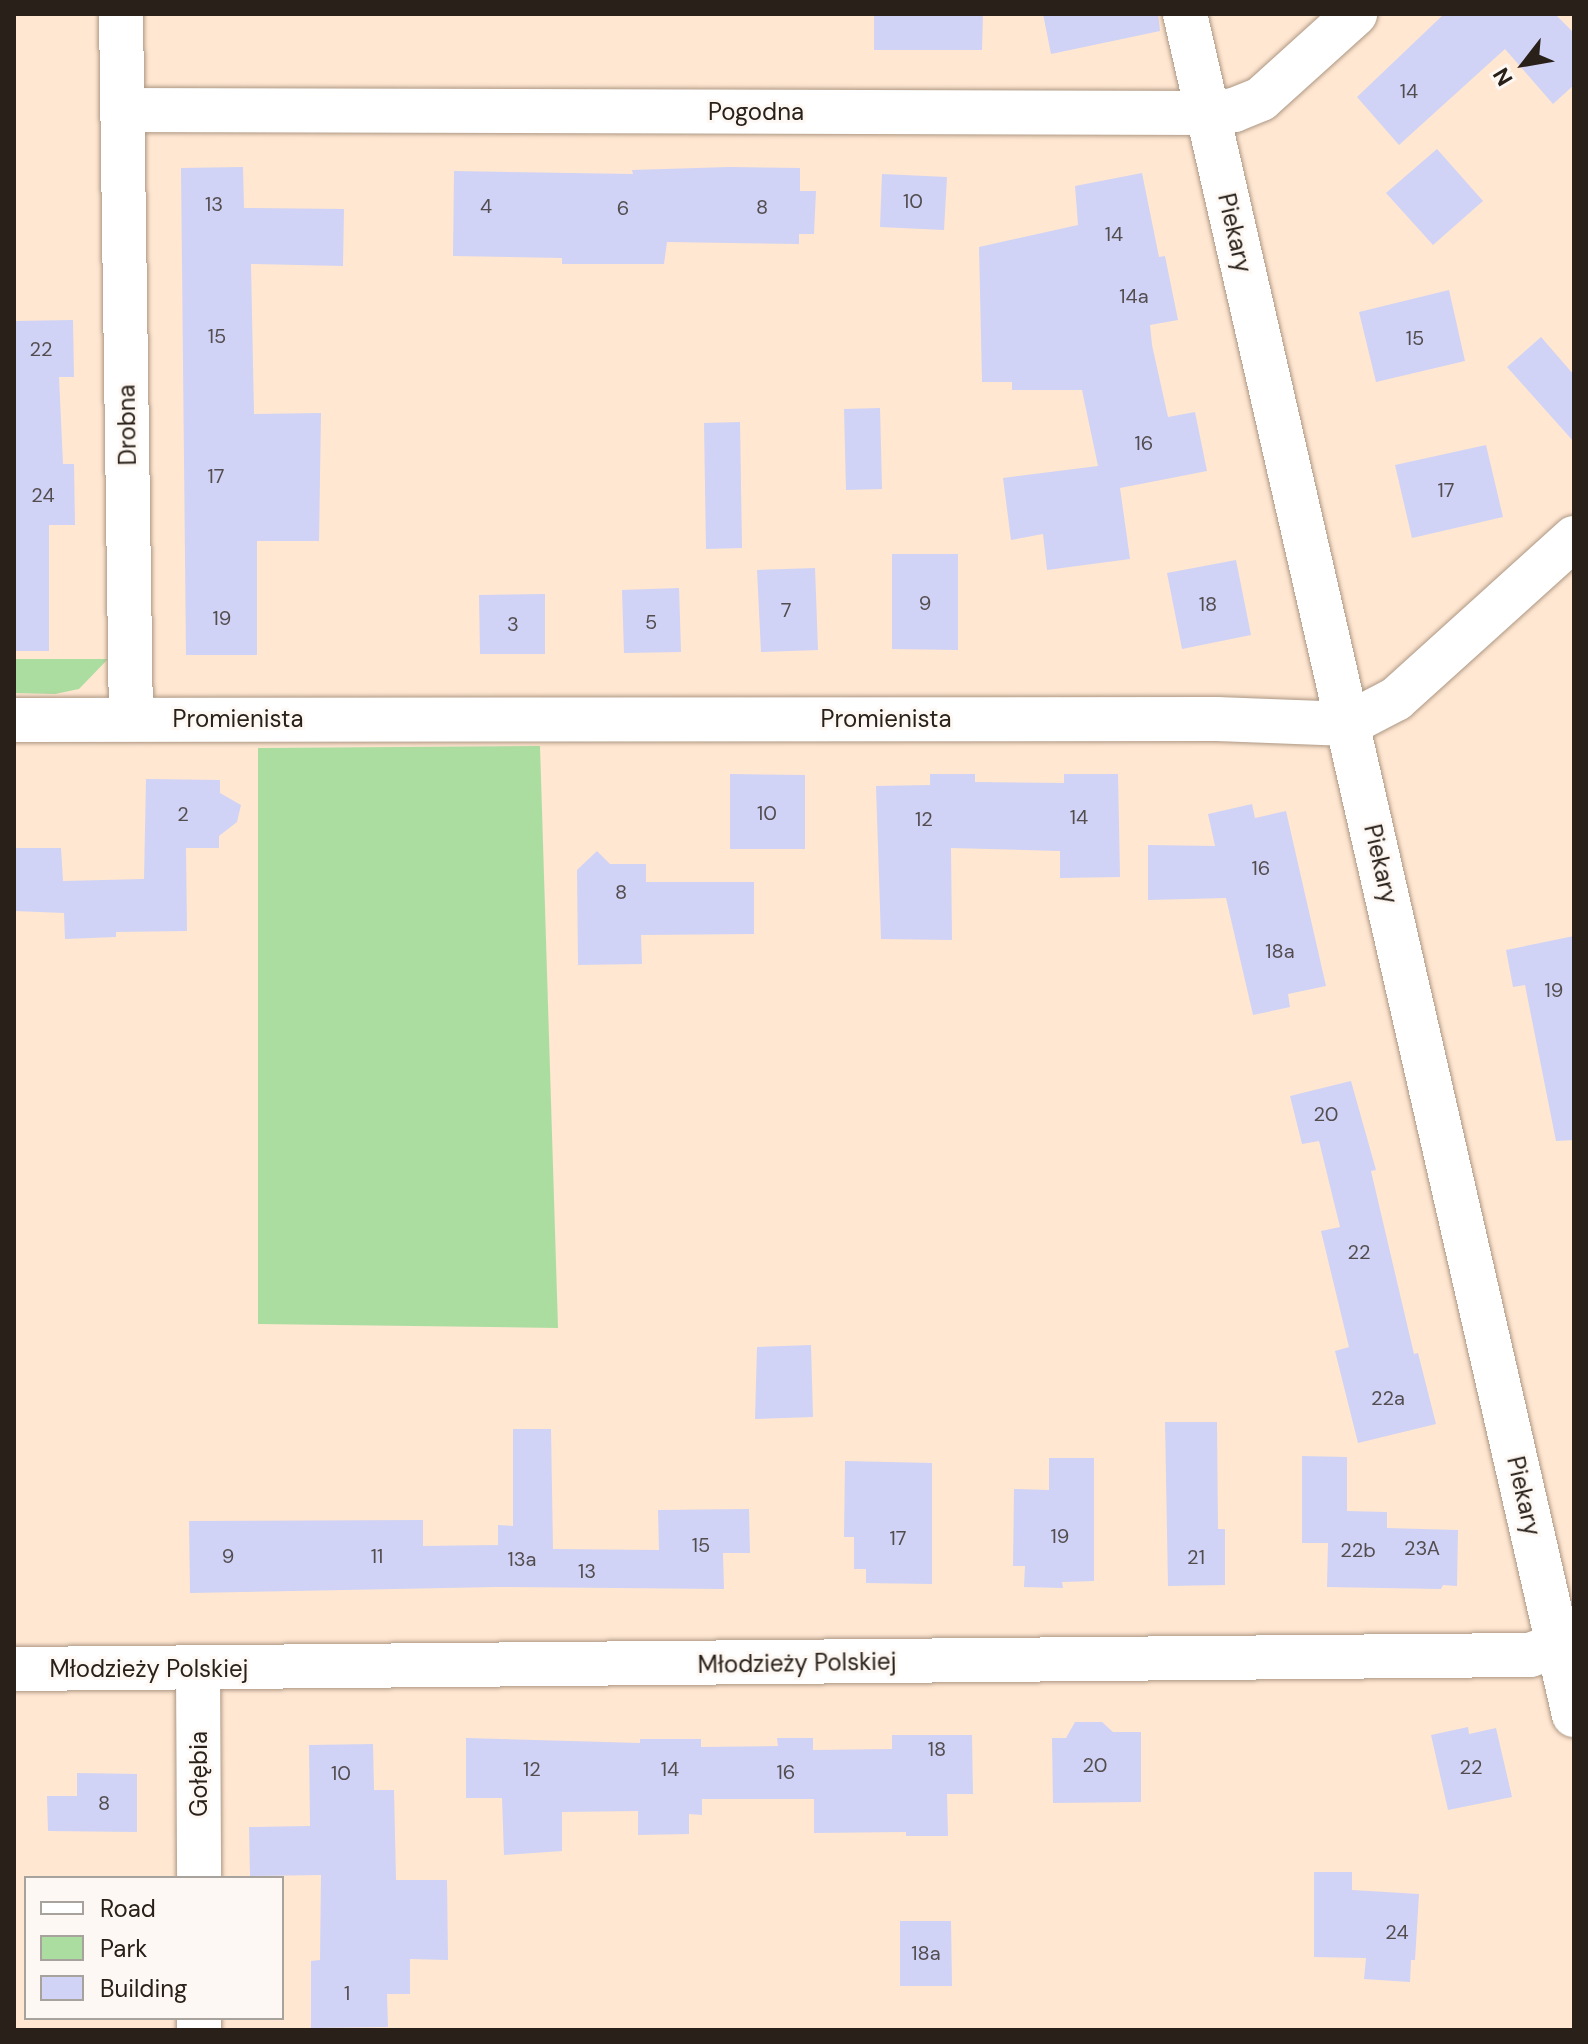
<!DOCTYPE html>
<html>
<head>
<meta charset="utf-8">
<style>
  body { margin:0 }
  #map { position:relative; width:1588px; height:2044px; overflow:hidden; background:#ffe7d2; font-family:"DM Sans",sans-serif }
  div>[style] { position:absolute }
  .green>* { inset:0; background:#acdda0 }
  .building>* { inset:0; background:#d0d3f5 }
  .roads { filter:drop-shadow(0 0 2px #ad9783) drop-shadow(0 0 2px #ad9783) }
  .minor>* { height:44px; margin:-22px; padding:0 22px; transform-origin:22px; border-radius:22px; background:#fff }
  span { translate:-50% -50%; white-space:nowrap; text-align:center; line-height:1.15; -webkit-text-stroke:6px #fdf8f4; paint-order:stroke }
  .number-label { font-size:20px; color:#534d50 }
  .number-label span { -webkit-text-stroke-width:0 }
  .street-label { font-size:24px; color:#292019 }
  .frame { position:absolute; inset:0; border:16px solid #292019; pointer-events:none }
  .legend { position:absolute; left:24px; top:1876px; width:260px; height:144px; box-sizing:border-box; background:#fdf8f4; border:2px solid #a8a29c; margin:0; padding:10px 14px; list-style:none; font-size:24px; color:#292019 }
  .legend li { display:flex; align-items:center; gap:16px; height:40px }
  .legend b { width:40px; border:2px solid #a8a29c }
  .north { position:absolute; left:1484px; top:24px; width:80px; height:80px; -webkit-text-stroke:6px #fdf8f4; paint-order:stroke; rotate:239deg; font-size:22px; font-weight:700; line-height:32px; text-align:center; color:#292019 }
  .north::after { content:''; display:block; margin:auto; width:28px; height:36px; background:#292019; clip-path:polygon(50% 0,100% 100%,50% 72%,0 100%) }
</style>
</head>
<body>
<div id="map">
  <div class="green">
    <div style="clip-path:polygon(14px 659px,108px 659px,79px 689px,55px 694px,14px 693px)"></div>
    <div style="clip-path:polygon(540px 746px,558px 1328px,258px 1324px,258px 748px)"></div>
  </div>
  <div class="building">
    <div style="clip-path:polygon(874px 14px,983px 14px,982px 50px,874px 50px)"></div>
    <div style="clip-path:polygon(1043px 14px,1158px 14px,1160px 31px,1051px 54px)"></div>
    <div style="clip-path:polygon(1444px 14px,1555px 14px,1574px 33px,1574px 85px,1553px 104px,1505px 49px,1399px 145px,1357px 97px)"></div>
    <div style="clip-path:polygon(1437px 149px,1483px 201px,1433px 245px,1386px 193px)"></div>
    <div style="clip-path:polygon(243px 167px,244px 208px,344px 209px,343px 266px,251px 264px,254px 414px,321px 413px,319px 541px,257px 541px,257px 655px,186px 655px,181px 168px)"></div>
    <div style="clip-path:polygon(729px 167px,800px 168px,800px 191px,816px 191px,814px 234px,799px 234px,799px 244px,667px 242px,664px 264px,562px 264px,562px 258px,453px 256px,454px 171px,633px 174px,632px 170px)"></div>
    <div style="clip-path:polygon(1142px 173px,1159px 257px,1165px 256px,1178px 320px,1150px 325px,1152px 345px,1168px 417px,1195px 412px,1207px 471px,1120px 488px,1130px 559px,1047px 570px,1043px 534px,1011px 540px,1003px 478px,1098px 466px,1082px 390px,1012px 390px,1012px 382px,982px 382px,979px 247px,1078px 225px,1075px 186px)"></div>
    <div style="clip-path:polygon(882px 174px,947px 177px,944px 230px,880px 227px)"></div>
    <div style="clip-path:polygon(1449px 290px,1465px 361px,1376px 382px,1359px 312px)"></div>
    <div style="clip-path:polygon(73px 320px,74px 377px,59px 377px,63px 464px,74px 464px,75px 525px,49px 525px,49px 651px,14px 651px,14px 321px)"></div>
    <div style="clip-path:polygon(1541px 337px,1574px 375px,1574px 442px,1507px 367px)"></div>
    <div style="clip-path:polygon(880px 408px,882px 489px,846px 490px,844px 409px)"></div>
    <div style="clip-path:polygon(740px 422px,742px 548px,706px 549px,704px 423px)"></div>
    <div style="clip-path:polygon(1486px 445px,1503px 517px,1412px 538px,1395px 465px)"></div>
    <div style="clip-path:polygon(892px 554px,958px 554px,958px 650px,892px 649px)"></div>
    <div style="clip-path:polygon(1236px 560px,1251px 635px,1182px 649px,1167px 573px)"></div>
    <div style="clip-path:polygon(815px 568px,818px 650px,761px 652px,757px 570px)"></div>
    <div style="clip-path:polygon(679px 588px,681px 652px,624px 653px,622px 590px)"></div>
    <div style="clip-path:polygon(545px 594px,545px 654px,480px 654px,479px 595px)"></div>
    <div style="clip-path:polygon(730px 774px,805px 775px,805px 849px,730px 849px)"></div>
    <div style="clip-path:polygon(930px 774px,975px 774px,975px 782px,1064px 783px,1064px 774px,1118px 774px,1120px 877px,1060px 878px,1060px 851px,951px 848px,952px 940px,881px 939px,876px 786px,930px 785px)"></div>
    <div style="clip-path:polygon(146px 779px,220px 780px,220px 793px,241px 805px,237px 822px,219px 836px,219px 848px,186px 848px,187px 931px,116px 932px,116px 937px,65px 939px,64px 913px,14px 911px,14px 848px,61px 848px,63px 881px,144px 879px)"></div>
    <div style="clip-path:polygon(1252px 804px,1255px 818px,1286px 811px,1326px 986px,1288px 994px,1290px 1007px,1253px 1015px,1226px 898px,1148px 900px,1148px 845px,1215px 846px,1208px 814px)"></div>
    <div style="clip-path:polygon(597px 851px,610px 864px,646px 864px,646px 882px,754px 882px,754px 934px,641px 935px,642px 964px,578px 965px,577px 870px)"></div>
    <div style="clip-path:polygon(1574px 936px,1574px 1140px,1556px 1141px,1525px 985px,1513px 987px,1506px 950px)"></div>
    <div style="clip-path:polygon(1351px 1081px,1376px 1170px,1371px 1171px,1414px 1354px,1418px 1353px,1436px 1424px,1358px 1443px,1335px 1351px,1349px 1347px,1321px 1231px,1340px 1227px,1319px 1141px,1302px 1144px,1290px 1096px)"></div>
    <div style="clip-path:polygon(811px 1345px,813px 1417px,755px 1419px,757px 1347px)"></div>
    <div style="clip-path:polygon(1165px 1422px,1217px 1422px,1218px 1529px,1225px 1529px,1225px 1585px,1168px 1586px)"></div>
    <div style="clip-path:polygon(513px 1429px,551px 1429px,553px 1549px,659px 1550px,658px 1510px,749px 1509px,750px 1553px,723px 1553px,724px 1589px,497px 1587px,190px 1593px,189px 1521px,423px 1520px,423px 1546px,498px 1545px,498px 1525px,513px 1526px)"></div>
    <div style="clip-path:polygon(1302px 1456px,1347px 1457px,1347px 1511px,1387px 1512px,1387px 1528px,1458px 1530px,1457px 1586px,1443px 1585px,1441px 1589px,1327px 1587px,1328px 1543px,1302px 1543px)"></div>
    <div style="clip-path:polygon(1049px 1458px,1094px 1458px,1094px 1581px,1062px 1582px,1063px 1588px,1024px 1587px,1025px 1566px,1013px 1566px,1014px 1489px,1049px 1490px)"></div>
    <div style="clip-path:polygon(845px 1461px,932px 1463px,932px 1584px,866px 1583px,866px 1569px,854px 1569px,854px 1537px,844px 1537px)"></div>
    <div style="clip-path:polygon(1075px 1722px,1102px 1722px,1113px 1732px,1141px 1732px,1141px 1802px,1053px 1803px,1052px 1738px,1066px 1738px)"></div>
    <div style="clip-path:polygon(1468px 1727px,1469px 1734px,1496px 1728px,1512px 1797px,1448px 1810px,1431px 1735px)"></div>
    <div style="clip-path:polygon(892px 1735px,972px 1735px,973px 1794px,947px 1794px,948px 1836px,906px 1836px,906px 1832px,814px 1833px,814px 1799px,702px 1799px,702px 1815px,689px 1814px,689px 1834px,638px 1835px,638px 1811px,562px 1812px,562px 1851px,504px 1855px,502px 1798px,466px 1798px,466px 1738px,640px 1743px,640px 1739px,701px 1739px,701px 1747px,778px 1746px,777px 1738px,813px 1738px,813px 1750px,892px 1749px)"></div>
    <div style="clip-path:polygon(373px 1744px,374px 1790px,394px 1790px,396px 1880px,447px 1880px,448px 1960px,410px 1959px,410px 1994px,387px 1994px,388px 2027px,311px 2028px,311px 1961px,320px 1960px,321px 1875px,250px 1876px,249px 1827px,310px 1826px,309px 1745px)"></div>
    <div style="clip-path:polygon(77px 1773px,137px 1774px,137px 1832px,48px 1831px,47px 1796px,77px 1796px)"></div>
    <div style="clip-path:polygon(1314px 1872px,1352px 1872px,1352px 1890px,1419px 1894px,1415px 1960px,1411px 1960px,1410px 1982px,1364px 1979px,1366px 1958px,1314px 1957px)"></div>
    <div style="clip-path:polygon(900px 1921px,951px 1921px,952px 1986px,900px 1986px)"></div>
  </div>
  <div class="roads">
    <div class="minor">
      <div style="left:121px;top:14px;width:705px;rotate:89.19deg"></div>
      <div style="left:1185px;top:14px;width:1745px;rotate:77.12deg"></div>
      <div style="left:122px;top:110px;width:1085px;rotate:0.16deg"></div>
      <div style="left:1207px;top:113px;width:27px;rotate:-6deg"></div>
      <div style="left:1234px;top:110px;width:29px;rotate:-22deg"></div>
      <div style="left:1261px;top:99px;width:127px;rotate:-42.1deg"></div>
      <div style="left:14px;top:720px;width:1203px;rotate:-0.05deg"></div>
      <div style="left:1217px;top:719px;width:131px;rotate:2.2deg"></div>
      <div style="left:1348px;top:724px;width:54px;rotate:-27.5deg"></div>
      <div style="left:1396px;top:699px;width:240px;rotate:-42.1deg"></div>
      <div style="left:14px;top:1669px;width:1516px;rotate:-0.53deg"></div>
      <div style="left:1530px;top:1655px;width:30px;rotate:-20deg"></div>
      <div style="left:1558px;top:1645px;width:21px;rotate:-39deg"></div>
      <div style="left:198px;top:1669px;width:209px;rotate:89.7deg"></div>
      <div style="left:199px;top:2018px;width:12px;rotate:90deg"></div>
    </div>
  </div>
  <div class="number-label">
    <span style="left:1409px;top:91px">14</span>
    <span style="left:913px;top:201px">10</span>
    <span style="left:214px;top:204px">13</span>
    <span style="left:486px;top:206px">4</span>
    <span style="left:762px;top:207px">8</span>
    <span style="left:623px;top:208px">6</span>
    <span style="left:1114px;top:234px">14</span>
    <span style="left:1134px;top:296px">14a</span>
    <span style="left:217px;top:336px">15</span>
    <span style="left:1415px;top:338px">15</span>
    <span style="left:41px;top:349px">22</span>
    <span style="left:1144px;top:443px">16</span>
    <span style="left:216px;top:476px">17</span>
    <span style="left:1446px;top:490px">17</span>
    <span style="left:43px;top:495px">24</span>
    <span style="left:925px;top:603px">9</span>
    <span style="left:1208px;top:604px">18</span>
    <span style="left:786px;top:610px">7</span>
    <span style="left:222px;top:618px">19</span>
    <span style="left:651px;top:622px">5</span>
    <span style="left:513px;top:624px">3</span>
    <span style="left:767px;top:813px">10</span>
    <span style="left:183px;top:814px">2</span>
    <span style="left:1079px;top:817px">14</span>
    <span style="left:924px;top:819px">12</span>
    <span style="left:1261px;top:868px">16</span>
    <span style="left:621px;top:892px">8</span>
    <span style="left:1280px;top:951px">18a</span>
    <span style="left:1554px;top:990px">19</span>
    <span style="left:1326px;top:1114px">20</span>
    <span style="left:1359px;top:1252px">22</span>
    <span style="left:1388px;top:1398px">22a</span>
    <span style="left:1060px;top:1536px">19</span>
    <span style="left:898px;top:1538px">17</span>
    <span style="left:701px;top:1545px">15</span>
    <span style="left:1422px;top:1548px">23A</span>
    <span style="left:1358px;top:1550px">22b</span>
    <span style="left:228px;top:1556px">9</span>
    <span style="left:377px;top:1556px">11</span>
    <span style="left:1196px;top:1557px">21</span>
    <span style="left:522px;top:1559px">13a</span>
    <span style="left:587px;top:1571px">13</span>
    <span style="left:937px;top:1749px">18</span>
    <span style="left:1095px;top:1765px">20</span>
    <span style="left:1471px;top:1767px">22</span>
    <span style="left:532px;top:1769px">12</span>
    <span style="left:670px;top:1769px">14</span>
    <span style="left:786px;top:1772px">16</span>
    <span style="left:341px;top:1773px">10</span>
    <span style="left:104px;top:1803px">8</span>
    <span style="left:1397px;top:1932px">24</span>
    <span style="left:926px;top:1953px">18a</span>
    <span style="left:347px;top:1993px">1</span>
  </div>
  <div class="street-label">
    <span style="left:756px;top:112px">Pogodna</span>
    <span style="left:1235px;top:233px;rotate:77deg">Piekary</span>
    <span style="left:127px;top:425px;rotate:-91deg">Drobna</span>
    <span style="left:238px;top:719px">Promienista</span>
    <span style="left:886px;top:719px">Promienista</span>
    <span style="left:1381px;top:864px;rotate:77deg">Piekary</span>
    <span style="left:1524px;top:1496px;rotate:77deg">Piekary</span>
    <span style="left:797px;top:1663px;rotate:-1deg">Młodzieży Polskiej</span>
    <span style="left:149px;top:1669px">Młodzieży Polskiej</span>
    <span style="left:199px;top:1774px;rotate:-90deg">Gołębia</span>
  </div>
  <div class="frame"></div>
  <ul class="legend">
  <li><b style="height:10px;background:#fff"></b>Road</li>
  <li><b style="height:22px;background:#acdda0"></b>Park</li>
  <li><b style="height:22px;background:#d0d3f5"></b>Building</li>
  </ul>
  <div class="north">N</div>
</div>
</body>
</html>
